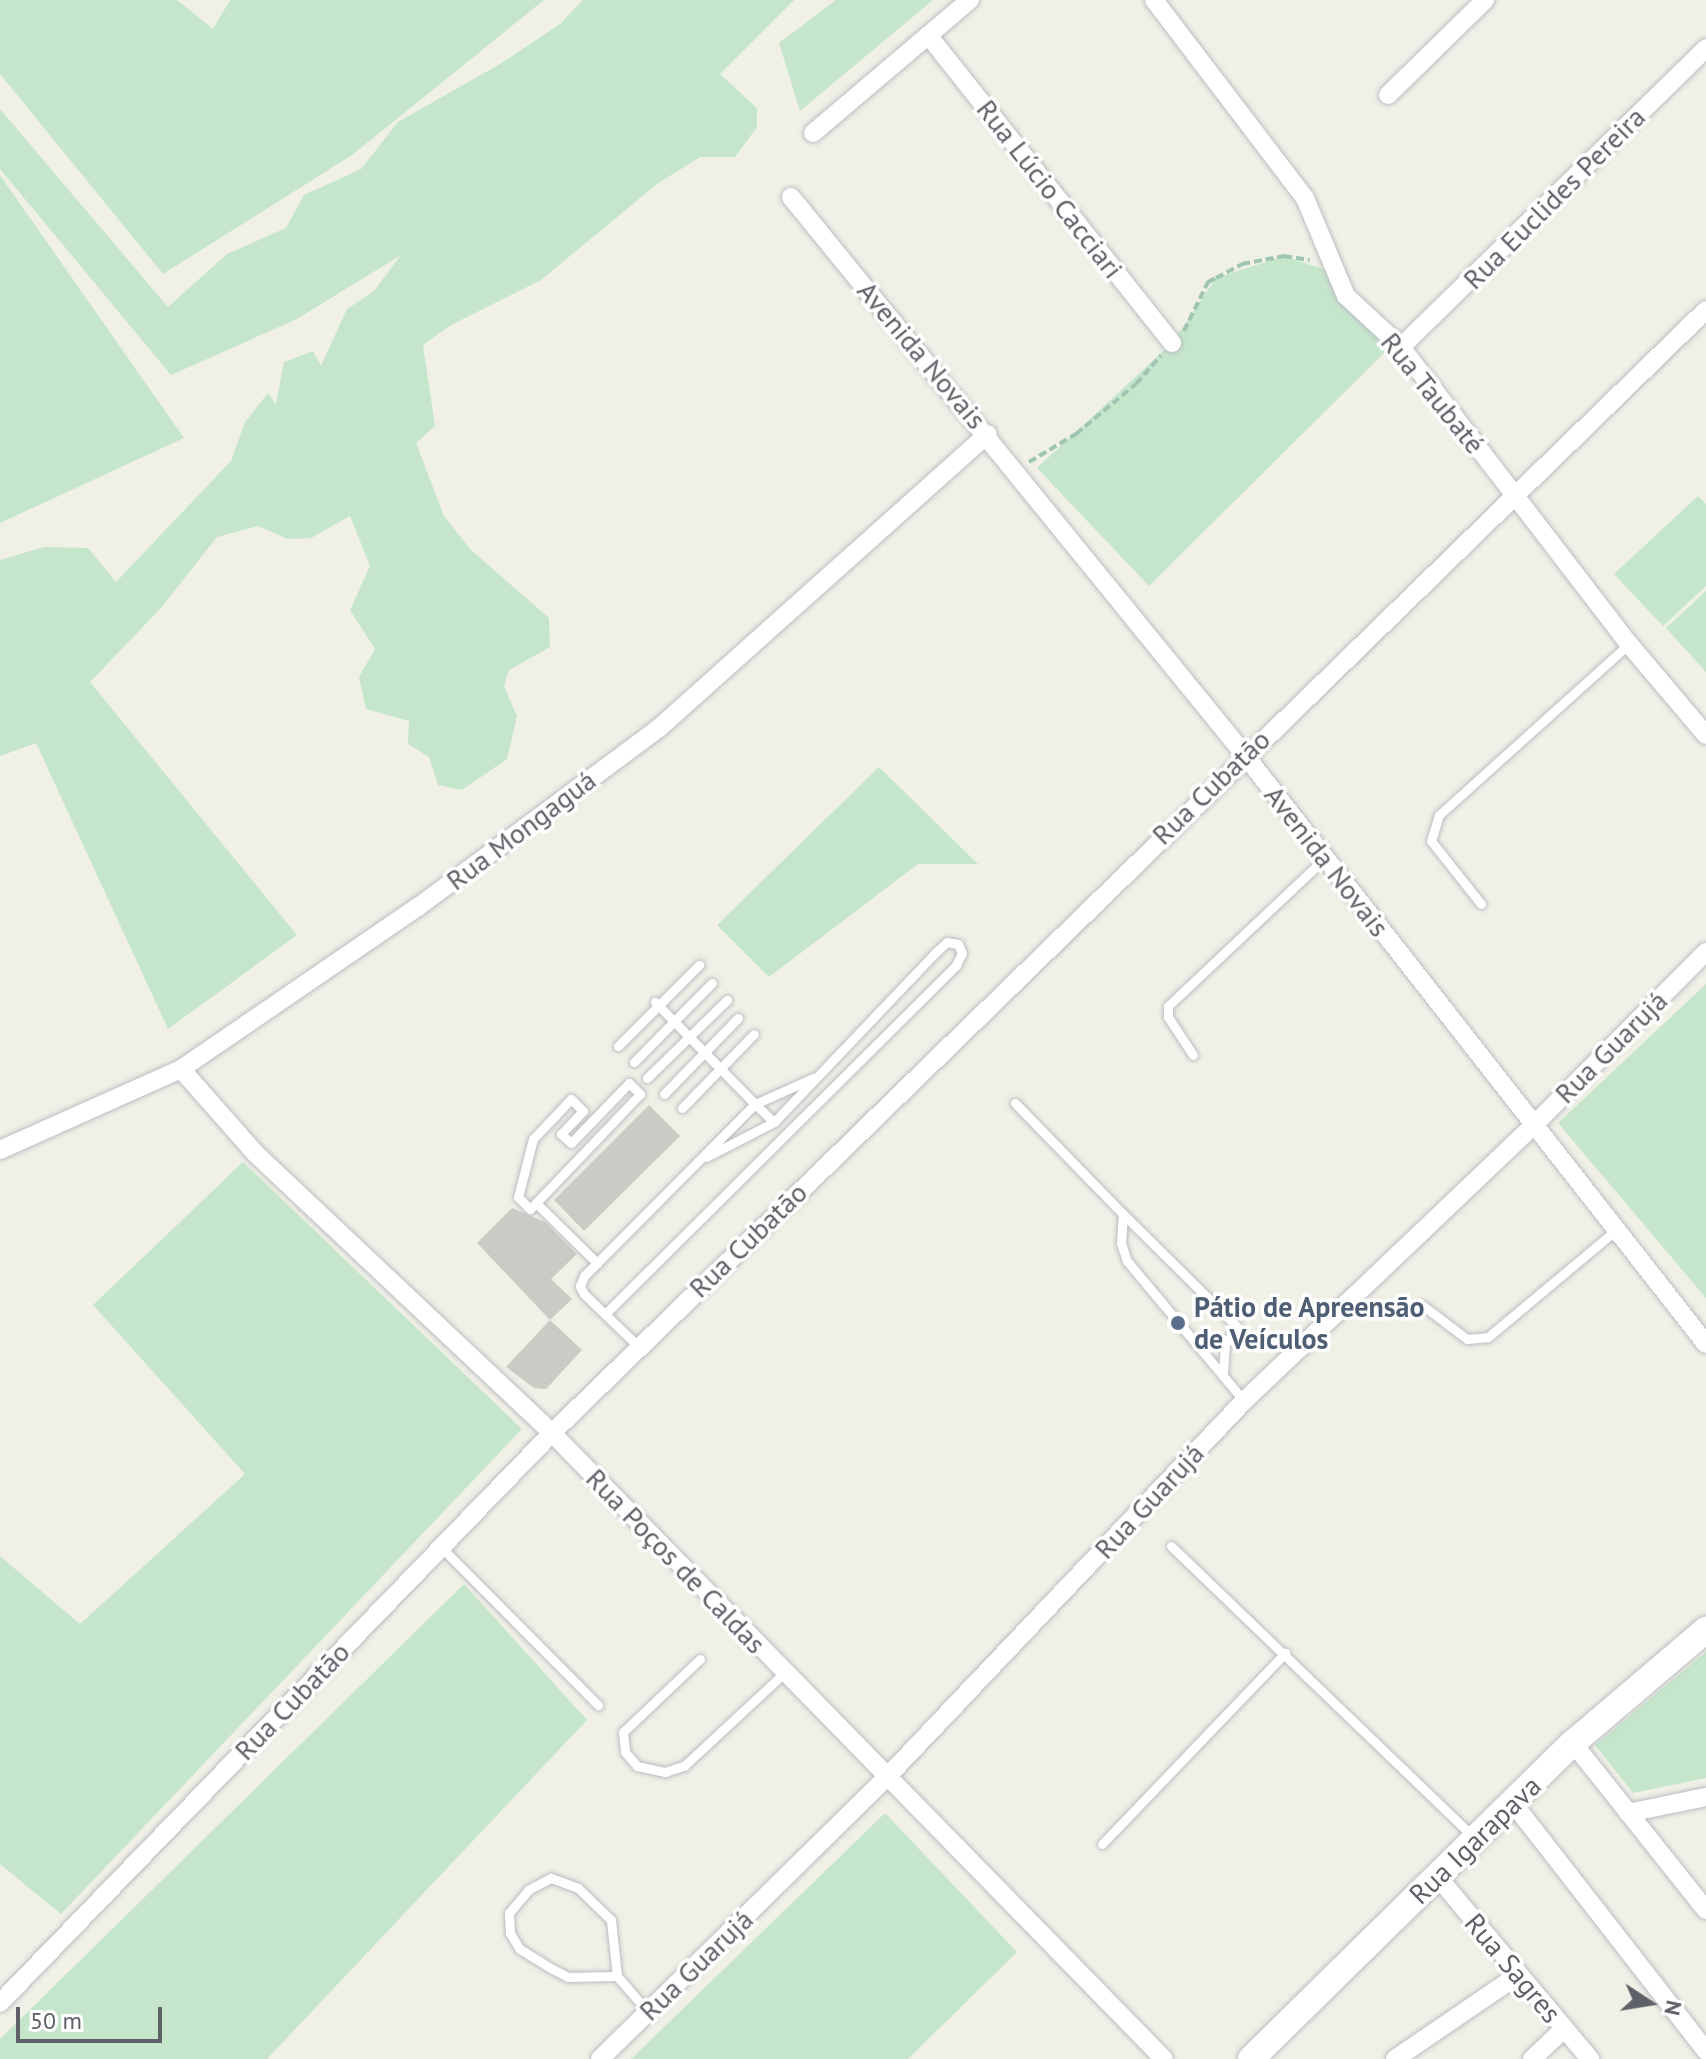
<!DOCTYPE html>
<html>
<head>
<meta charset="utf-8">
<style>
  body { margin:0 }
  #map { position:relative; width:1706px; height:2059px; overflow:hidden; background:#f0f0e7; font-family:"PT Sans",sans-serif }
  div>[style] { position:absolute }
  .green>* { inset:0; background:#c5e6cb }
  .building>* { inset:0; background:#cccac4 }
  .path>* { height:4px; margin-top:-2px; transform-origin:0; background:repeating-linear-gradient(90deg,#9ec6b2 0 8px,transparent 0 12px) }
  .roads { filter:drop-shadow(0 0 2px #bbbdc2) drop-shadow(0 0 2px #bbbdc2) }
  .lane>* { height:9px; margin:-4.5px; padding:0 4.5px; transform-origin:4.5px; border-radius:4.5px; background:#fff }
  .street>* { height:18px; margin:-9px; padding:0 9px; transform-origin:9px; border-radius:9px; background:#fff }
  .secondary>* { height:26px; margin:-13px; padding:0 13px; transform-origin:13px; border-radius:13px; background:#fff }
  .dots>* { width:22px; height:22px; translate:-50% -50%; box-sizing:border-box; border:4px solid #fff; border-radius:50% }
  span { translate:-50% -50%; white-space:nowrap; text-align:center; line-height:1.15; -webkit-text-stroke:7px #fff; paint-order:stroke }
  .street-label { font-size:28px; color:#5e6167 }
  .service-label { font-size:28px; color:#4e5e75; font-weight:700 }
  .left { translate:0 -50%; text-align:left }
  .north { position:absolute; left:1610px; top:1963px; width:80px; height:80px; -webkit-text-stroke:6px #fff; paint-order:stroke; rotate:102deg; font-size:22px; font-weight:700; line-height:32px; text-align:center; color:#5e6167 }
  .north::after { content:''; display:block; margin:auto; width:28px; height:36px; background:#5e6167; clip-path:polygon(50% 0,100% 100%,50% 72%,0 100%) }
  .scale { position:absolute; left:16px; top:2007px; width:146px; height:36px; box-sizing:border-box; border:4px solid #5e6167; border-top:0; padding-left:10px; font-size:24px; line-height:28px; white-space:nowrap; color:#5e6167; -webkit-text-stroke:6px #fff; paint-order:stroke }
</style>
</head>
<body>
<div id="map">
  <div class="green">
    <div style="clip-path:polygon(0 0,177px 0,213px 29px,230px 0,544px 0,352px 155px,163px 274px,0 74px)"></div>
    <div style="clip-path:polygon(583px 0,794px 0,720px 74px,757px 108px,757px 127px,735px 157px,700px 157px,657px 184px,541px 280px,451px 325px,423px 345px,435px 426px,416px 443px,444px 516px,470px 549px,549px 618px,550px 647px,509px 670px,504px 686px,517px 716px,507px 759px,462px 790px,438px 785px,429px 757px,408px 744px,409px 721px,366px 709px,359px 677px,375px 649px,350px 610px,370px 566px,350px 516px,311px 538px,288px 539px,258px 526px,217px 537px,160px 609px,90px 682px,297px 935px,168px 1029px,36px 743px,0 756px,0 560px,44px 547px,88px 548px,116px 582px,231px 461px,245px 422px,268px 393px,276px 404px,284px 362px,313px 351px,321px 366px,347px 309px,374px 291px,401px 255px,297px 319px,171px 375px,0 169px,0 109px,168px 307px,227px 254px,286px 228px,304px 195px,361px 169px,398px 122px,500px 64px,560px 24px)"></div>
    <div style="clip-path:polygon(836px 0,933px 0,800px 111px,779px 43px)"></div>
    <div style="clip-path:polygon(0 175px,184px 438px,0 523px)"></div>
    <div style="clip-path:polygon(1284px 256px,1326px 270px,1387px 350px,1149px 586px,1037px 468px,1172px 343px,1216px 278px)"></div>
    <div style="clip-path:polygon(1698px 496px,1706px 504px,1706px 586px,1663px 626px,1614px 574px)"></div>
    <div style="clip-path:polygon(1706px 591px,1706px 672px,1666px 628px)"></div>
    <div style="clip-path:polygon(879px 767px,978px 864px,918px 864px,769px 977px,717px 925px)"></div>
    <div style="clip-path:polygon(1706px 984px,1706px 1298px,1558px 1123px)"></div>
    <div style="clip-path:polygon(243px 1162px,522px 1429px,61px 1914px,0 1864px,0 1556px,80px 1624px,245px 1474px,93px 1305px)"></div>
    <div style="clip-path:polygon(464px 1584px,587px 1720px,267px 2059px,0 2059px,0 2039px)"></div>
    <div style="clip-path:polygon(1706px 1652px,1706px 1778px,1633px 1793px,1595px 1745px)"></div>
    <div style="clip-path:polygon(885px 1813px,1017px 1952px,908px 2059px,631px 2059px)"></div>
  </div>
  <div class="building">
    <div style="clip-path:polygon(649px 1105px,680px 1136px,584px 1231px,554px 1200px)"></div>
    <div style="clip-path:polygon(512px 1208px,545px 1222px,577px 1254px,551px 1279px,572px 1299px,550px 1320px,477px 1243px)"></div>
    <div style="clip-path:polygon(550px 1320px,582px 1350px,546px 1389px,534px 1388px,506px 1367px)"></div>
  </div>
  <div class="path">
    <div style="left:1184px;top:331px;width:55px;rotate:-63.9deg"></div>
    <div style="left:1208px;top:282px;width:9px;rotate:-27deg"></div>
    <div style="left:1216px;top:278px;width:30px;rotate:-28deg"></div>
    <div style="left:1242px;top:264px;width:43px;rotate:-10.8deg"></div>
    <div style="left:1284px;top:256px;width:26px;rotate:9deg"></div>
    <div style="left:1029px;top:462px;width:55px;rotate:-30.8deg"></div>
    <div style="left:1076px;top:434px;width:78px;rotate:-39.8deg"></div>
    <div style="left:1136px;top:384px;width:38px;rotate:-49deg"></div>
  </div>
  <div class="roads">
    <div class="lane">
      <div style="left:1481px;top:904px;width:80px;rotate:-128.4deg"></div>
      <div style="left:1431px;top:841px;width:27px;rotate:-73deg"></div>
      <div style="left:1439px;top:815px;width:256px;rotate:-42deg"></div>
      <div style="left:618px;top:1046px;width:115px;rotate:-45deg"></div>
      <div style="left:1193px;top:1055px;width:45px;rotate:-123.3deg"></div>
      <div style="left:1168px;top:1017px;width:11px;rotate:-90deg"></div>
      <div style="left:1168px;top:1006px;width:216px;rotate:-43.3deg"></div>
      <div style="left:634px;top:1062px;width:111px;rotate:-45.4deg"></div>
      <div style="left:647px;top:1078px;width:112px;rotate:-44.3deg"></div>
      <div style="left:629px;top:1083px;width:16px;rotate:45deg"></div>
      <div style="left:640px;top:1094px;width:159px;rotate:133.7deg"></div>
      <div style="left:530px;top:1209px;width:17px;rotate:-135deg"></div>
      <div style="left:518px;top:1197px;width:60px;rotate:-75.5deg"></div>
      <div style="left:533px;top:1139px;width:55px;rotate:-46.5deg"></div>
      <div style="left:571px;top:1099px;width:17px;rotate:45deg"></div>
      <div style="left:583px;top:1111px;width:32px;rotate:134deg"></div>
      <div style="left:561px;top:1134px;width:13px;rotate:42deg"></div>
      <div style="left:571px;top:1143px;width:83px;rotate:-46deg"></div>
      <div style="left:664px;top:1094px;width:106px;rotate:-45.8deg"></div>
      <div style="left:1015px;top:1103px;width:155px;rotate:45.8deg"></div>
      <div style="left:1123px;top:1214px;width:29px;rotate:94deg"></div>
      <div style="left:1121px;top:1243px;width:19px;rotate:72deg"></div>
      <div style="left:1127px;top:1261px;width:182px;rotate:50.1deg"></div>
      <div style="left:682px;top:1108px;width:103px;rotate:-45.8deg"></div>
      <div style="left:706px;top:1157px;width:76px;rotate:-27.2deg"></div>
      <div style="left:774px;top:1122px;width:26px;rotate:-137deg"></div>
      <div style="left:755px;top:1104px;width:64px;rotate:-24.1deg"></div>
      <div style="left:536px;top:1203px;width:86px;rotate:44.5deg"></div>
      <div style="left:1123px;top:1214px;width:161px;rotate:44.7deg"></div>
      <div style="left:1237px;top:1327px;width:21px;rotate:125deg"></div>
      <div style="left:1225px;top:1344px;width:32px;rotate:94deg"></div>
      <div style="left:1422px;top:1305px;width:56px;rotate:37.1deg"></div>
      <div style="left:1467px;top:1339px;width:21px;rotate:-5deg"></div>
      <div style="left:1488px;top:1337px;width:167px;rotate:-39.9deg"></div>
      <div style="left:606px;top:1313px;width:494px;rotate:-44.8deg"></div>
      <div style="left:956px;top:965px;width:13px;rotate:-63deg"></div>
      <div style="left:962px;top:953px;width:10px;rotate:-114deg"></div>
      <div style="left:958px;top:944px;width:11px;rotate:-170deg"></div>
      <div style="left:947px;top:942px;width:15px;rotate:138deg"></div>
      <div style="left:936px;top:952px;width:235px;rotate:133.6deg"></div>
      <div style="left:639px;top:1347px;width:76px;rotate:-136.1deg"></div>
      <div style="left:584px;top:1294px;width:9px;rotate:-117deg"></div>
      <div style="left:580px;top:1286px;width:11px;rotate:-68deg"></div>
      <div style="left:584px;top:1276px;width:243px;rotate:-45.2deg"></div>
      <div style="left:755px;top:1104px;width:143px;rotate:-134.4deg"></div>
      <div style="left:1171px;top:1546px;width:418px;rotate:43.9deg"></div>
      <div style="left:441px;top:1547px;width:223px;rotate:45.2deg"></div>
      <div style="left:700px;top:1659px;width:106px;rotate:136.5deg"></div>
      <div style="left:623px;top:1732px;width:20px;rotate:84deg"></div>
      <div style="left:625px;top:1752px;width:18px;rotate:49deg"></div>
      <div style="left:637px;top:1766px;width:29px;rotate:12deg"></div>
      <div style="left:665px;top:1772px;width:20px;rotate:-18deg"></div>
      <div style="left:684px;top:1766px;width:137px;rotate:-42.9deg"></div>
      <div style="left:1102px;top:1844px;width:265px;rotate:-46.2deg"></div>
      <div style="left:617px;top:1976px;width:49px;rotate:178.8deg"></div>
      <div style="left:568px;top:1977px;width:18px;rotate:-153deg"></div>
      <div style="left:552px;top:1969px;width:39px;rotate:-148deg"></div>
      <div style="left:519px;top:1948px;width:17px;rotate:-121deg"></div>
      <div style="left:510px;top:1933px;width:20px;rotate:-93deg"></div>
      <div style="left:509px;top:1913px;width:30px;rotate:-50deg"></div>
      <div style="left:528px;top:1890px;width:26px;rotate:-28deg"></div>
      <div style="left:551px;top:1878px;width:29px;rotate:20deg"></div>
      <div style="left:578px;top:1888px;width:46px;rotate:44.1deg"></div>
      <div style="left:611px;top:1920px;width:56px;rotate:83.9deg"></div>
      <div style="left:617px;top:1976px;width:48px;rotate:49.3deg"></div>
    </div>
    <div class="street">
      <div style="left:1154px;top:0;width:249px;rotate:52.7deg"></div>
      <div style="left:1305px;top:198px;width:106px;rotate:67.3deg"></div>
      <div style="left:1346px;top:296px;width:75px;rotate:42.8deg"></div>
      <div style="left:1401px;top:347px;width:374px;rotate:52.5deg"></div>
      <div style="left:1629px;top:644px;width:119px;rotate:49.8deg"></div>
      <div style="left:928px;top:35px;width:393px;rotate:51.6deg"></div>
      <div style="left:1388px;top:95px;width:136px;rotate:-44.4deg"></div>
      <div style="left:813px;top:133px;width:206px;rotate:-40.3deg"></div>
      <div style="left:791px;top:197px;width:718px;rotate:50.88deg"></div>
      <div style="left:1244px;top:754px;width:749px;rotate:51.94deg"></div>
      <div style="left:1401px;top:347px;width:427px;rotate:-44.4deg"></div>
      <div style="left:181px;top:1069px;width:113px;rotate:48.6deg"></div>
      <div style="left:256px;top:1154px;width:407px;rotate:43.3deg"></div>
      <div style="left:552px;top:1433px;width:875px;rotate:45.65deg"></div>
      <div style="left:0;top:1150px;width:198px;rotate:-24.1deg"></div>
      <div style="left:181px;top:1069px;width:287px;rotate:-34.4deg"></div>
      <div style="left:418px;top:907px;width:300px;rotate:-36.6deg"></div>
      <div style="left:659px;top:728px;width:441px;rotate:-41.8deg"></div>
      <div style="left:1573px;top:1743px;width:213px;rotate:51.5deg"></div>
      <div style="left:1513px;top:1803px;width:314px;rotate:52.1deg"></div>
      <div style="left:1628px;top:1813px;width:80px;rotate:-11.6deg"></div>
      <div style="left:1437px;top:1876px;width:239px;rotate:50.1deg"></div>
      <div style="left:0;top:2003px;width:793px;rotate:-45.92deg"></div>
      <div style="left:552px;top:1433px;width:1610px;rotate:-44.22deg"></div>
      <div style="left:600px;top:2059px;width:401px;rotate:-44.5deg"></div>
      <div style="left:886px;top:1778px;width:520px;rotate:-46.48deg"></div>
      <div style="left:1244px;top:1401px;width:400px;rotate:-43.6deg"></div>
      <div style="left:1534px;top:1125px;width:244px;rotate:-45.2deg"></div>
      <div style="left:1395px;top:2059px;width:149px;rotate:-34.3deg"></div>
      <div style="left:1532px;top:2059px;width:44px;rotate:-43.2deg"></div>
    </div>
    <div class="secondary">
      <div style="left:1251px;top:2059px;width:451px;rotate:-44.5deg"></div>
      <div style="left:1573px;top:1743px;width:175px;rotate:-40.4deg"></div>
    </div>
  </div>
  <div class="dots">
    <div style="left:1178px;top:1323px;background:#5c6f8a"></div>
  </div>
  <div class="street-label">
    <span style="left:1050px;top:189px;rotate:52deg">Rua Lúcio Cacciari</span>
    <span style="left:1554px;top:198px;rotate:-45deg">Rua Euclides Pereira</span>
    <span style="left:922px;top:355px;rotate:50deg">Avenida Novais</span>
    <span style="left:1433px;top:393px;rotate:51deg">Rua Taubaté</span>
    <span style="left:1211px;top:787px;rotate:-44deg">Rua Cubatão</span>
    <span style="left:521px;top:830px;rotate:-37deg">Rua Mongaguá</span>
    <span style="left:1327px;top:861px;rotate:52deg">Avenida Novais</span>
    <span style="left:1611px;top:1047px;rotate:-45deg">Rua Guarujá</span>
    <span style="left:748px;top:1240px;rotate:-44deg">Rua Cubatão</span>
    <span style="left:1149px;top:1501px;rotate:-47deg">Rua Guarujá</span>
    <span style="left:676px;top:1561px;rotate:46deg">Rua Poços de Caldas</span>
    <span style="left:292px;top:1701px;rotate:-46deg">Rua Cubatão</span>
    <span style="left:1475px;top:1840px;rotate:-44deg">Rua Igarapava</span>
    <span style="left:696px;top:1965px;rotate:-44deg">Rua Guarujá</span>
    <span style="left:1513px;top:1968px;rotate:50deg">Rua Sagres</span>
  </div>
  <div class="service-label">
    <span class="left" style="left:1194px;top:1323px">Pátio de Apreensão<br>de Veículos</span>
  </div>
  <div class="north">N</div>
  <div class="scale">50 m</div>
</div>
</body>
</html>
